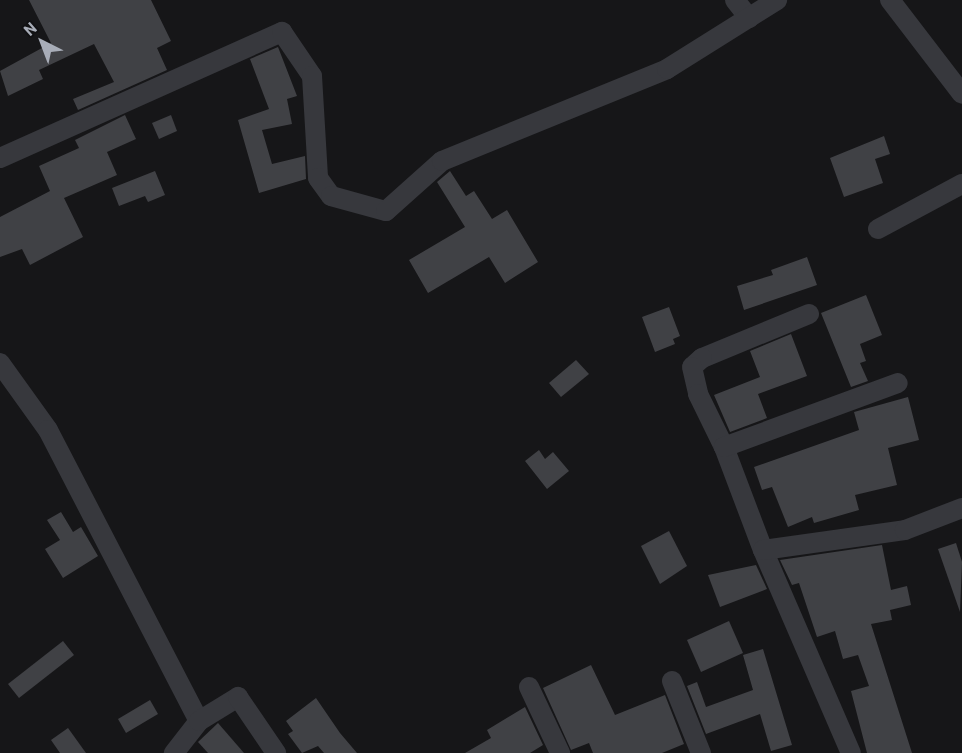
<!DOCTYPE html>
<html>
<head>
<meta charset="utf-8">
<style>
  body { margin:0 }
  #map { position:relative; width:962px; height:753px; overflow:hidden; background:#161618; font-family:Barlow,sans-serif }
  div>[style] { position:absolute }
  .building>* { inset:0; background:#404145 }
  .minor>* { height:20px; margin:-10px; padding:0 10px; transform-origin:10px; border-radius:10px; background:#37383d }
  span { translate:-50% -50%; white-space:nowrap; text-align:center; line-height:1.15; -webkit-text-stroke:5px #111113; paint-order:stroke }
  .north { position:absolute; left:12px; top:12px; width:60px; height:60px; -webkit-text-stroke:4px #111113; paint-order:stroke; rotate:318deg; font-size:16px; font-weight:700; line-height:24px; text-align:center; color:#a8adb8 }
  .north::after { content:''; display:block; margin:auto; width:21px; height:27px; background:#a8adb8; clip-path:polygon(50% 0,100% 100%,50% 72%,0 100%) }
</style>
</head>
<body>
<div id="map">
  <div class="building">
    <div style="clip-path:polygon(29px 0,151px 0,171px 41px,157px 48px,167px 70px,78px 110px,73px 99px,114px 82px,94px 44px,39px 70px,43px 79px,8px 96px,0 71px,51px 43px)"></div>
    <div style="clip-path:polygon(278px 47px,297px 96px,287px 99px,292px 124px,262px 130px,272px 164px,305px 156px,306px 179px,259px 193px,238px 120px,269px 109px,250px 59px)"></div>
    <div style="clip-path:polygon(125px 115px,136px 139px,107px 152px,117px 175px,64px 198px,83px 237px,30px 265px,22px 249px,0 257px,0 217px,50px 191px,39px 166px,79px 148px,75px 140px)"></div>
    <div style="clip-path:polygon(171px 115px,177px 131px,159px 139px,152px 123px)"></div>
    <div style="clip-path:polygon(884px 136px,890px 154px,875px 159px,883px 183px,844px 197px,830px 158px)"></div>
    <div style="clip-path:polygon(155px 171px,165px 195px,148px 202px,145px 196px,119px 206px,112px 188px)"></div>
    <div style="clip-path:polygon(450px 171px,466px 196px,474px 191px,492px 219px,507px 210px,538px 262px,505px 283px,489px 257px,428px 293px,409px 260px,465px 227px,437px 182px)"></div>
    <div style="clip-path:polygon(807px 257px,817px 285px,744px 310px,737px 286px,773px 275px,771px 270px)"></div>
    <div style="clip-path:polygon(866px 295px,882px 335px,860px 344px,866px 361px,860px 363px,868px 381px,851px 387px,821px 313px)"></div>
    <div style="clip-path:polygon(669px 307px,680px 336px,673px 339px,675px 344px,655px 352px,642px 317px)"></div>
    <div style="clip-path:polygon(791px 334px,807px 376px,758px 394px,767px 418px,730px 432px,714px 395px,760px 377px,750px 351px)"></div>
    <div style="clip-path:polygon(576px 360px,589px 374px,561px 397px,549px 383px)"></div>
    <div style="clip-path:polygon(908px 397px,919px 440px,888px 448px,897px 485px,855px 495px,859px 510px,814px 523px,812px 517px,788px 527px,772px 487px,762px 490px,754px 467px,859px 430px,854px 412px)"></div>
    <div style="clip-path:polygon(539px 450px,545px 459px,553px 452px,569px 471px,547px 489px,525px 461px)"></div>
    <div style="clip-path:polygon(61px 512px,73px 532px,81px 527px,98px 556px,63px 578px,45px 549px,60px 540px,47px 520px)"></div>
    <div style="clip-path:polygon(669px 531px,687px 566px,660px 584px,641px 546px)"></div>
    <div style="clip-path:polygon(956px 543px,962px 562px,960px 612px,938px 549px)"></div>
    <div style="clip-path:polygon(882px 545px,891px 590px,907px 586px,911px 605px,890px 610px,892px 620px,871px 624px,912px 753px,867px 753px,851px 691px,869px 686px,858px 655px,843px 659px,835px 631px,817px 637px,799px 583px,792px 585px,780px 560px)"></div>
    <div style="clip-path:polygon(756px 565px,767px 589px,720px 607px,708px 575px)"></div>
    <div style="clip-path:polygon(729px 621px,743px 653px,701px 672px,687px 640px)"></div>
    <div style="clip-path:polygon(63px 641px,74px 655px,19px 698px,8px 684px)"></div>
    <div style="clip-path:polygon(763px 649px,792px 745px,771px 751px,760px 714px,706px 734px,687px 686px,697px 682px,706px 707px,753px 690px,743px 655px)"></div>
    <div style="clip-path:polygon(591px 665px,615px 715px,665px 695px,684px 744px,662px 753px,593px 753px,589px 743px,571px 750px,543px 688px)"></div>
    <div style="clip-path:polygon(316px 698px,340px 733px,357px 753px,324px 753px,318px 746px,302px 753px,288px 734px,293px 731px,286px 721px)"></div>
    <div style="clip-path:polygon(150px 700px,158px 714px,126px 733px,118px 719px)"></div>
    <div style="clip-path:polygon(525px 707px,543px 745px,530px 753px,465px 753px,491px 738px,487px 730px)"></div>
    <div style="clip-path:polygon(218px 723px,244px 753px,208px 753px,198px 742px)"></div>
    <div style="clip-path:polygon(68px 728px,86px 753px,60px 753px,51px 740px)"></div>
  </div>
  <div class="minor">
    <div style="left:735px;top:0;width:23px;rotate:52deg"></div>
    <div style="left:890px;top:0;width:118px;rotate:52.5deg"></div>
    <div style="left:0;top:158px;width:309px;rotate:-24.1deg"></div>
    <div style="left:282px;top:32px;width:53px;rotate:55.7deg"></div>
    <div style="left:312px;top:76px;width:102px;rotate:86.6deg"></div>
    <div style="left:318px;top:178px;width:22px;rotate:54deg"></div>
    <div style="left:331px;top:196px;width:57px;rotate:15.3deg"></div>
    <div style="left:386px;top:211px;width:75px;rotate:-41.8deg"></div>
    <div style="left:442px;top:161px;width:243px;rotate:-22.2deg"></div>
    <div style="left:667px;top:69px;width:130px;rotate:-32.1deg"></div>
    <div style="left:878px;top:229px;width:95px;rotate:-28.2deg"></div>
    <div style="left:809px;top:314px;width:116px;rotate:157.6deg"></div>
    <div style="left:702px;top:358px;width:13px;rotate:138deg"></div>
    <div style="left:692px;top:367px;width:28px;rotate:77deg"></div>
    <div style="left:698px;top:394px;width:59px;rotate:63.9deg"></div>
    <div style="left:724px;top:447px;width:110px;rotate:69.3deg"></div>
    <div style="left:763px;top:550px;width:221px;rotate:66.6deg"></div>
    <div style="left:0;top:363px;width:82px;rotate:54.4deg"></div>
    <div style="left:48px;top:430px;width:328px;rotate:62.6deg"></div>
    <div style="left:199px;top:721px;width:41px;rotate:128deg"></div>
    <div style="left:724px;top:447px;width:185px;rotate:-20.2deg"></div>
    <div style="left:763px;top:550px;width:143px;rotate:-8deg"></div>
    <div style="left:905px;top:530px;width:61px;rotate:-21.1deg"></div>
    <div style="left:672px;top:681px;width:78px;rotate:68.1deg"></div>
    <div style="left:529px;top:687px;width:73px;rotate:64.8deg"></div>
    <div style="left:199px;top:721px;width:46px;rotate:-31.6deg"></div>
    <div style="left:238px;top:697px;width:68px;rotate:55.8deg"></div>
  </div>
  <div class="north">N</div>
</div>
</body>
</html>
